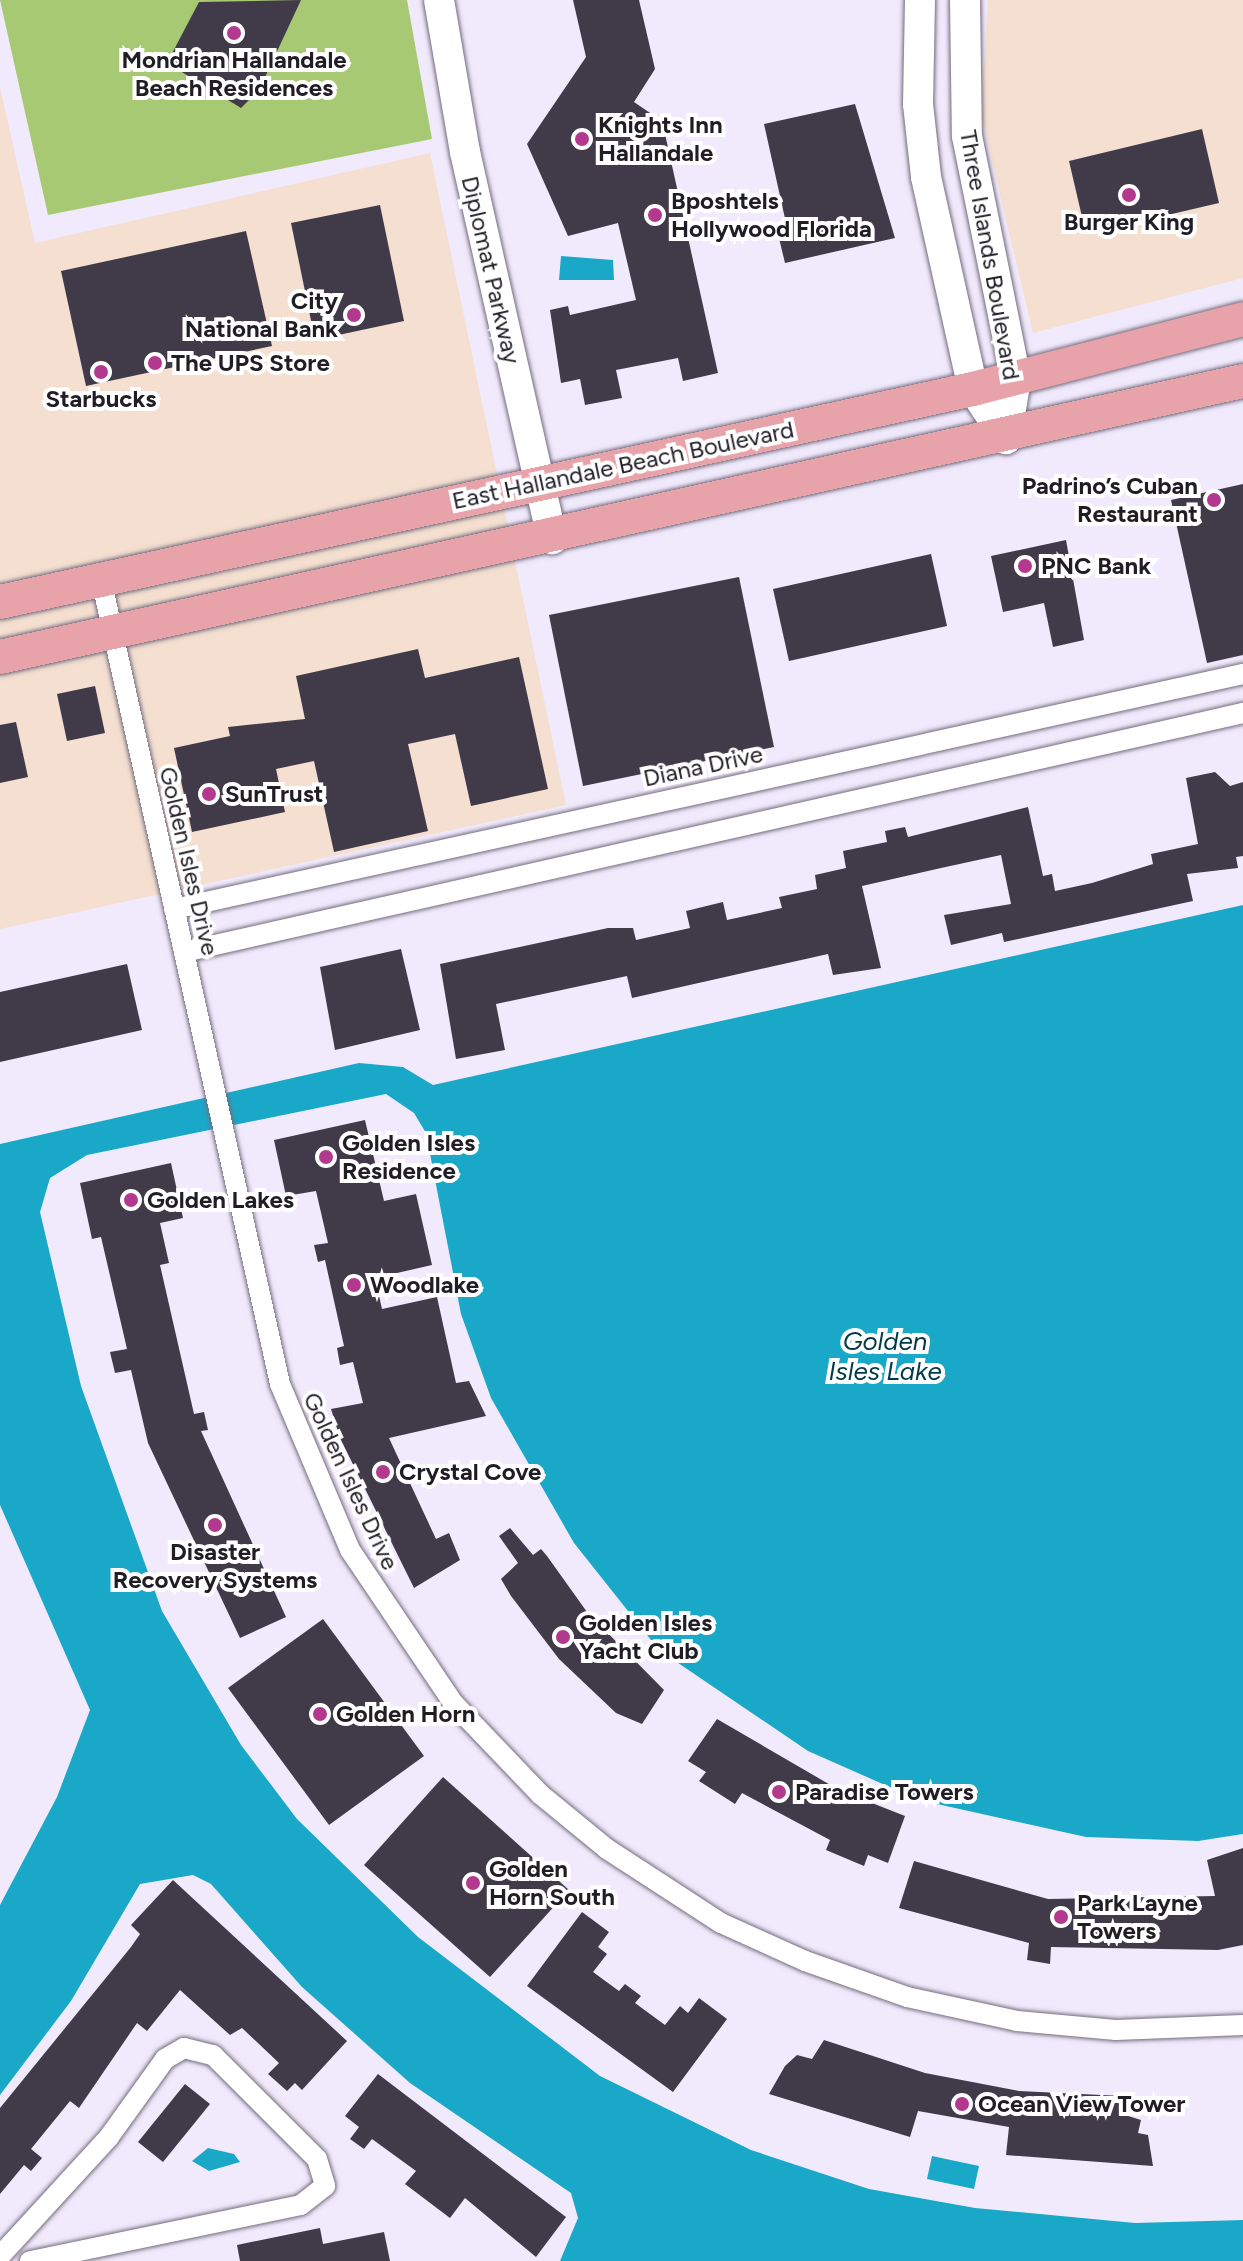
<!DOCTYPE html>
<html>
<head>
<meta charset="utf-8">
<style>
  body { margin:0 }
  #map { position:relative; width:1243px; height:2261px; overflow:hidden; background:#f1eafd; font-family:Figtree,sans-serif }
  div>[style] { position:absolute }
  .commercial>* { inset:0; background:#f4dfd1 }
  .green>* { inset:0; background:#a8c974 }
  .water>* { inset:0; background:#1aa8c9 }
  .building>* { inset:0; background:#403a49 }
  .roads { filter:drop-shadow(0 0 2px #736c7d) drop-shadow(0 0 2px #736c7d) }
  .street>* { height:20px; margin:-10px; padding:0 10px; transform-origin:10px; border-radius:10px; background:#fff }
  .secondary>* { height:30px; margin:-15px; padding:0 15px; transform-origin:15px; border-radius:15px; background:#fff }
  .primary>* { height:34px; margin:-17px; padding:0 17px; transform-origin:17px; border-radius:17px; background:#e8a2a9 }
  .dots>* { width:22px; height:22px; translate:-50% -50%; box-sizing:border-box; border:4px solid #fff; border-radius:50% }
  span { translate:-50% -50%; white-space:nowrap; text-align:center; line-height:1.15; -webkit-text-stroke:8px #fff; paint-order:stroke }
  .poi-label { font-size:24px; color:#201d24; font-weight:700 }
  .left { translate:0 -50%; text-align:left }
  .right { translate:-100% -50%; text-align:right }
  .street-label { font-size:24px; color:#201d24 }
  .water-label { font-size:26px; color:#003a48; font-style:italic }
</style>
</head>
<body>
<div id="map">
  <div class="commercial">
    <div style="clip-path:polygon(988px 0,1243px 0,1243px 278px,1033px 333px,981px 114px)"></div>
    <div style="clip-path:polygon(0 87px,35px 243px,430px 153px,566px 805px,0 929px)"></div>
  </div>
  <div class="green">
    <div style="clip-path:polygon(0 0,407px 0,432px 139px,48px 215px)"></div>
  </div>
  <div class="water">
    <div style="clip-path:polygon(561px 256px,613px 260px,614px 280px,559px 280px)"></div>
    <div style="clip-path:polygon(1243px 905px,1243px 1834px,1198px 1841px,1086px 1837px,919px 1800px,808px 1751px,659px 1650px,574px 1543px,491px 1398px,461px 1314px,426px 1133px,414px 1113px,386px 1094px,87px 1155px,50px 1178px,40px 1212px,81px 1386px,162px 1611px,241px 1745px,297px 1819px,418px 1937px,600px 2076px,751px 2150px,869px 2189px,975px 2208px,1135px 2223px,1243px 2220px,1243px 2261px,560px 2261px,578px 2218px,571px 2193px,410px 2083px,302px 1987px,211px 1884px,193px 1875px,140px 1884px,71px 2001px,0 2095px,0 1905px,57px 1797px,90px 1710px,0 1505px,0 1144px,359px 1063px,403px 1067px,433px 1085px)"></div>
    <div style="clip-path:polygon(208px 2148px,234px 2154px,240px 2162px,209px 2171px,192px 2161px)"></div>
    <div style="clip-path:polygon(932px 2156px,979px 2166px,974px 2189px,927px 2179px)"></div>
  </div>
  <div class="building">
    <div style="clip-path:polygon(301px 0,259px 90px,241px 108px,167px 63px,199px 2px)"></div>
    <div style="clip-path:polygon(573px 0,639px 0,655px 69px,634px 102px,656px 117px,665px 134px,718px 373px,683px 381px,678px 358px,616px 370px,622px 398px,585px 405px,580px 379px,561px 383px,550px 310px,568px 306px,570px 315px,636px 300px,618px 223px,568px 236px,527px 144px,586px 57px)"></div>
    <div style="clip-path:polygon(855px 104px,895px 238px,785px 263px,778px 234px,788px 232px,764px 124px)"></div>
    <div style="clip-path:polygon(1202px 129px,1219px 203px,1086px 234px,1069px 161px)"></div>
    <div style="clip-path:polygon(380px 205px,404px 321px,315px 340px,291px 223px)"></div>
    <div style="clip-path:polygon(246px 231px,272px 346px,86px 386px,61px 271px)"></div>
    <div style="clip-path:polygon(1243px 484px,1243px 655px,1207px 663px,1171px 500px)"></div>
    <div style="clip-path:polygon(1066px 540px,1084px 640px,1053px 647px,1044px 603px,1003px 612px,991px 556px)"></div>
    <div style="clip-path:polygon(931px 554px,947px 626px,789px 661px,773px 589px)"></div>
    <div style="clip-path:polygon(739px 577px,774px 747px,583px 786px,549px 615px)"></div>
    <div style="clip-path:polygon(418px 649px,425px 678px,519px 657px,548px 789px,471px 806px,455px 734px,408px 744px,428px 831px,334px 852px,314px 761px,276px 769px,285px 812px,192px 832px,174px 748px,230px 736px,228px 727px,305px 719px,296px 676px)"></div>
    <div style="clip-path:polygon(95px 686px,105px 733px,67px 741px,57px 694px)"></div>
    <div style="clip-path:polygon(16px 722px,28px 777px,0 783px,0 725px)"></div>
    <div style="clip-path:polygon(1215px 772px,1230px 786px,1243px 782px,1243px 856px,1236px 857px,1238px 868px,1187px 874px,1193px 901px,1004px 942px,1002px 933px,951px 945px,944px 915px,1011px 904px,1001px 855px,941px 868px,862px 886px,881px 968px,833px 975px,828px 954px,632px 998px,627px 976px,496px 1004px,505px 1050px,456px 1059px,440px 964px,608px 928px,633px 928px,636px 940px,690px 928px,686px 911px,723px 902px,727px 920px,782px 908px,779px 897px,817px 889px,815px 875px,846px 868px,843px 851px,887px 842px,885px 831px,905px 827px,908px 837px,1028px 807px,1043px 876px,1052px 874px,1055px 891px,1092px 883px,1153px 864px,1151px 854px,1198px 844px,1186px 778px)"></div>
    <div style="clip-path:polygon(401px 949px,420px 1030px,335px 1050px,320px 967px)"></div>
    <div style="clip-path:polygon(127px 964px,142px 1030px,0 1062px,0 992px)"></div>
    <div style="clip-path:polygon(365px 1120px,384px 1201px,416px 1194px,432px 1265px,375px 1278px,382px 1309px,437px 1297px,456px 1383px,469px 1381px,486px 1416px,389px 1438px,436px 1539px,449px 1533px,460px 1560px,414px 1588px,340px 1438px,331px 1409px,363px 1403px,353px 1362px,340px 1365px,337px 1348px,344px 1346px,325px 1260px,318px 1262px,314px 1245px,328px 1243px,316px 1191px,286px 1196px,274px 1140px)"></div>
    <div style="clip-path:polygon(171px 1163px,183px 1218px,160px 1223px,169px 1263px,160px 1265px,194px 1414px,204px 1412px,208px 1430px,201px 1431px,286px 1617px,240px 1638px,148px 1443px,131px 1370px,115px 1373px,110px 1352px,127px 1349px,101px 1237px,92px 1239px,80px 1183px)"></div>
    <div style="clip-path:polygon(510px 1528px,533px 1555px,541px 1549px,547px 1556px,587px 1612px,664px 1690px,642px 1724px,616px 1713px,559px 1659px,511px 1596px,501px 1579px,518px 1563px,499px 1536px)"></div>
    <div style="clip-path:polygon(323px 1619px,424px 1756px,329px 1825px,228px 1688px)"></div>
    <div style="clip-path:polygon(717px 1719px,839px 1790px,905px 1816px,888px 1863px,868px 1855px,864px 1866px,826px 1850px,830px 1840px,742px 1793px,735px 1804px,699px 1781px,706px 1772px,688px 1761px)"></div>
    <div style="clip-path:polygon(443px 1777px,569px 1890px,490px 1977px,364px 1865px)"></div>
    <div style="clip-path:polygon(1243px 1848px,1243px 1945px,1218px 1950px,1051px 1947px,1050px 1964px,1027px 1960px,1029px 1943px,899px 1908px,914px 1861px,1048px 1899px,1215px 1896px,1207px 1860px)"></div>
    <div style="clip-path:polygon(173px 1880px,347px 2041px,302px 2090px,295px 2083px,287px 2091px,268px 2074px,279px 2063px,242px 2028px,230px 2035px,180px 1990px,147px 2031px,137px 2023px,79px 2108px,70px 2101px,31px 2149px,42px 2158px,31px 2171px,24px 2165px,0 2194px,0 2108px,131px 1947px,140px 1934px,131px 1925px)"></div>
    <div style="clip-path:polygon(582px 1912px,609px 1932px,598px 1947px,607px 1954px,593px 1972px,619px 1991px,625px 1984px,641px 1996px,635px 2003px,665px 2025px,680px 2006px,688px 2013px,699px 1998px,727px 2019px,673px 2092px,527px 1986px)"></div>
    <div style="clip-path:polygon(824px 2040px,925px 2073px,1019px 2091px,1122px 2096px,1125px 2115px,1141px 2120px,1138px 2133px,1148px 2135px,1153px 2166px,1006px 2155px,1009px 2127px,918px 2111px,910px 2137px,769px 2094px,785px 2066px,797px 2055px,812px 2059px)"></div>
    <div style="clip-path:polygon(378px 2074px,566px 2217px,536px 2257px,465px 2198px,450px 2218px,405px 2184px,416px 2171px,372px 2139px,364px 2149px,350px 2139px,359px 2127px,345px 2116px)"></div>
    <div style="clip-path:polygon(185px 2084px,210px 2104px,163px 2162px,138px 2142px)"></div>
    <div style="clip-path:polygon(320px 2228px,323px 2244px,384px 2232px,390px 2261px,240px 2261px,237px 2245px)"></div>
  </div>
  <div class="roads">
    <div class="street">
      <div style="left:101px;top:579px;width:825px;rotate:77.46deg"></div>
      <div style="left:280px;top:1384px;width:180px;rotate:67.1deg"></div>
      <div style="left:350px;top:1550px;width:186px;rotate:56deg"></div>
      <div style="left:454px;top:1704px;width:124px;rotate:46.3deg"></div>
      <div style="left:540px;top:1794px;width:87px;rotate:39.4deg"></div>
      <div style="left:607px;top:1849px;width:136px;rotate:33deg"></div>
      <div style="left:721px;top:1923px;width:92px;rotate:24.3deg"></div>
      <div style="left:805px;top:1961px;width:108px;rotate:19.4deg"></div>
      <div style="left:907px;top:1997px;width:113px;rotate:12.3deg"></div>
      <div style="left:1017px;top:2021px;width:99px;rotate:5.2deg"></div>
      <div style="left:1116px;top:2030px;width:127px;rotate:-2.3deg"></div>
      <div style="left:174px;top:909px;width:1095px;rotate:-12.4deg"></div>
      <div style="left:184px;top:952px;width:1086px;rotate:-12.72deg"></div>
      <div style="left:0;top:2256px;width:161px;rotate:-47.5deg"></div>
      <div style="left:109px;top:2137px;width:96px;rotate:-54.3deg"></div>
      <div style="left:165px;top:2059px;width:22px;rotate:-30deg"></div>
      <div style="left:184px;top:2048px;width:30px;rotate:14deg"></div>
      <div style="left:213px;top:2055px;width:147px;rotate:45deg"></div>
      <div style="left:317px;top:2159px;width:28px;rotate:73deg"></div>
      <div style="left:325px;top:2186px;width:31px;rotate:142deg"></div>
      <div style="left:301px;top:2205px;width:277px;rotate:168.3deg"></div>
    </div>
    <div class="secondary">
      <div style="left:439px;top:0;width:154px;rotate:80.3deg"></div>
      <div style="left:465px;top:152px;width:397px;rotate:77.3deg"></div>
      <div style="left:920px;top:0;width:104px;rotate:91.1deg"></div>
      <div style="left:918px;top:104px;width:73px;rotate:83.7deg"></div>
      <div style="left:926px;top:177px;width:217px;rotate:77.5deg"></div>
      <div style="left:973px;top:389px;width:60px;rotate:56.6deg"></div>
      <div style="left:965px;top:0;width:136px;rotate:89.2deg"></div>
      <div style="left:967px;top:136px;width:248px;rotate:78.6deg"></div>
      <div style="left:1016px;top:379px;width:61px;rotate:99.5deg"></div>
    </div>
    <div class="primary">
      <div style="left:0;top:602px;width:996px;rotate:-12.35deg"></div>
      <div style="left:973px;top:389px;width:279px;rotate:-14.5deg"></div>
      <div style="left:0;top:657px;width:1273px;rotate:-12.52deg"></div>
    </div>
  </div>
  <div class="dots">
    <div style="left:234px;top:33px;background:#b2398d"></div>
    <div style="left:582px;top:139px;background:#b2398d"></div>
    <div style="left:1129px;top:195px;background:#b2398d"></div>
    <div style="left:655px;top:215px;background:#b2398d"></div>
    <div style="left:354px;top:315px;background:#b2398d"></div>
    <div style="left:155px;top:363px;background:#b2398d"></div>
    <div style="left:101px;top:372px;background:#b2398d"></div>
    <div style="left:1214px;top:500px;background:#b2398d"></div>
    <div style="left:1025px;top:566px;background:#b2398d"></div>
    <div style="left:209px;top:794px;background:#b2398d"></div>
    <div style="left:326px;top:1157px;background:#b2398d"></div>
    <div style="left:131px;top:1200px;background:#b2398d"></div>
    <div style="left:354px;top:1285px;background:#b2398d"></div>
    <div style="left:383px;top:1472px;background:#b2398d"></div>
    <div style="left:215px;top:1525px;background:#b2398d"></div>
    <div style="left:563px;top:1637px;background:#b2398d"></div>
    <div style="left:320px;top:1714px;background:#b2398d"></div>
    <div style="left:779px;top:1792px;background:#b2398d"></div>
    <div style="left:473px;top:1883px;background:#b2398d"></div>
    <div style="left:1061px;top:1917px;background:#b2398d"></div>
    <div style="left:962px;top:2104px;background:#b2398d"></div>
  </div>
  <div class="poi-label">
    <span style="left:234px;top:74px">Mondrian Hallandale<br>Beach Residences</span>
    <span class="left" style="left:598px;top:139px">Knights Inn<br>Hallandale</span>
    <span class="left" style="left:671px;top:215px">Bposhtels<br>Hollywood Florida</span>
    <span style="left:1129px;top:222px">Burger King</span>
    <span class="right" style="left:338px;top:315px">City<br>National Bank</span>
    <span class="left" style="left:171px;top:363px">The UPS Store</span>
    <span style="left:101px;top:399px">Starbucks</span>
    <span class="right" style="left:1198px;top:500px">Padrino’s Cuban<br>Restaurant</span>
    <span class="left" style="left:1041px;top:566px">PNC Bank</span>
    <span class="left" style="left:225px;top:794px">SunTrust</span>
    <span class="left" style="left:342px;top:1157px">Golden Isles<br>Residence</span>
    <span class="left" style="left:147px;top:1200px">Golden Lakes</span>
    <span class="left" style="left:370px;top:1285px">Woodlake</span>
    <span class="left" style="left:399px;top:1472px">Crystal Cove</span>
    <span style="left:215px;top:1566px">Disaster<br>Recovery Systems</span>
    <span class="left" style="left:579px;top:1637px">Golden Isles<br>Yacht Club</span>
    <span class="left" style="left:336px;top:1714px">Golden Horn</span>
    <span class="left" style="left:795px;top:1792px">Paradise Towers</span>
    <span class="left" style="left:489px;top:1883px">Golden<br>Horn South</span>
    <span class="left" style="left:1077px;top:1917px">Park Layne<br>Towers</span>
    <span class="left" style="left:978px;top:2104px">Ocean View Tower</span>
  </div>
  <div class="street-label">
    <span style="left:990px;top:255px;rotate:80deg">Three Islands Boulevard</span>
    <span style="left:491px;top:270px;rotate:77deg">Diplomat Parkway</span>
    <span style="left:623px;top:465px;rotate:-12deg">East Hallandale Beach Boulevard</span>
    <span style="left:703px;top:766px;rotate:-12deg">Diana Drive</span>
    <span style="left:189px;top:861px;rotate:77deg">Golden Isles Drive</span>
    <span style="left:351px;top:1481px;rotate:65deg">Golden Isles Drive</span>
  </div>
  <div class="water-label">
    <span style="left:885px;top:1357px">Golden<br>Isles Lake</span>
  </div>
</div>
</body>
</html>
